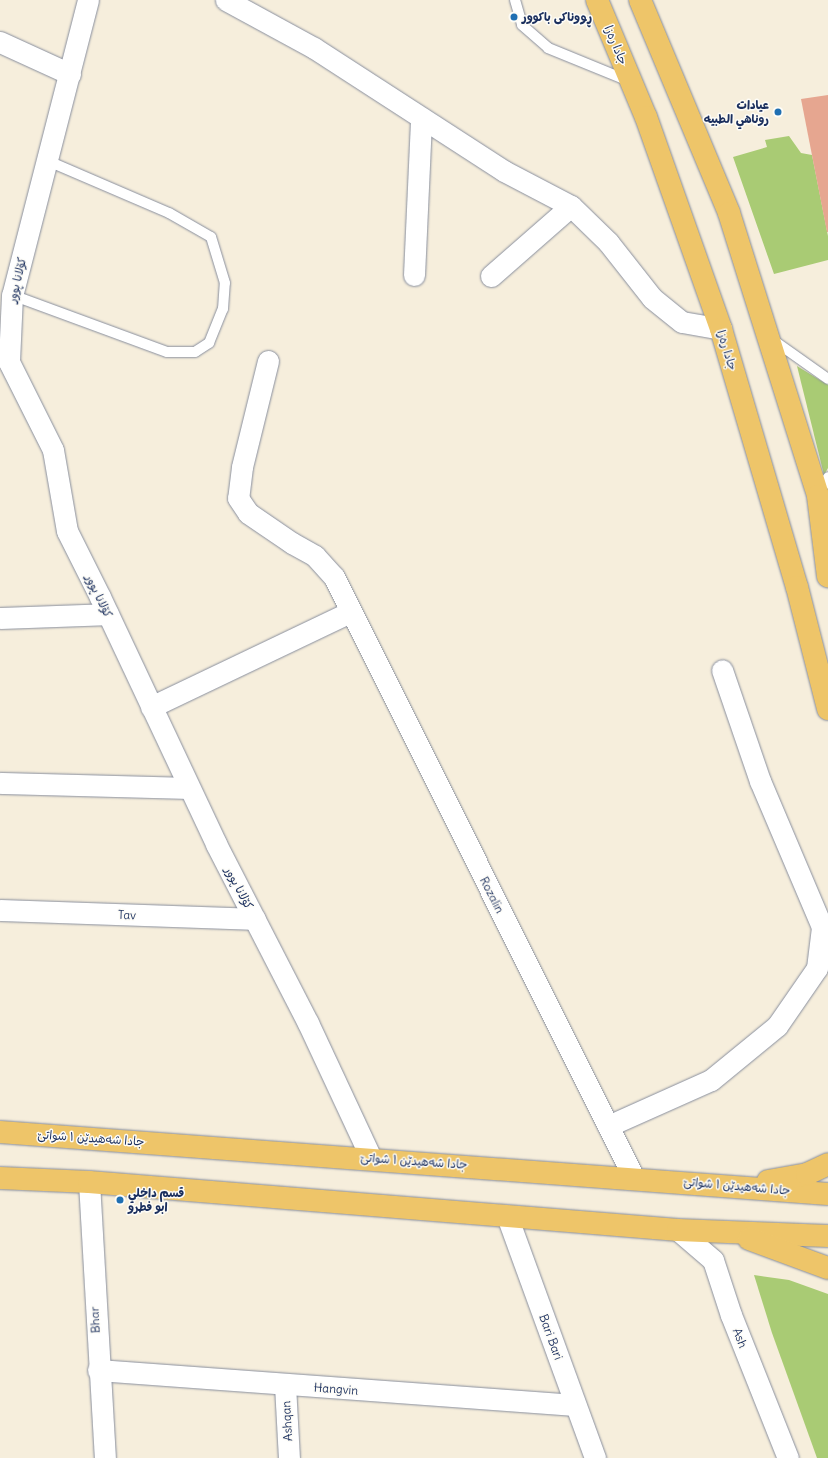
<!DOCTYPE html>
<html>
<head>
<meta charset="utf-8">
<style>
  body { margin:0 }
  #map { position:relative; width:828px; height:1458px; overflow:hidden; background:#f6eedc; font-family:Delius,"Playpen Sans Arabic",sans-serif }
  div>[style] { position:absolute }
  .green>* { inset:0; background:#a9cb74 }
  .building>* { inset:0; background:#e6a690 }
  .roads { filter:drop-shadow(0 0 1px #888e9d) drop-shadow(0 0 1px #888e9d) }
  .service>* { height:10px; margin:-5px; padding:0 5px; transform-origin:5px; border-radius:5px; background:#fff }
  .minor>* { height:21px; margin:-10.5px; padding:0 10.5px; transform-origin:10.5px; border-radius:10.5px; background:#fff }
  .primary>* { height:22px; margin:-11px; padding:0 11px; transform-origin:11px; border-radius:11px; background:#eec569 }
  .dots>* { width:11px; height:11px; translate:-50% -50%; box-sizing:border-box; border:2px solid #fdfcf7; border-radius:50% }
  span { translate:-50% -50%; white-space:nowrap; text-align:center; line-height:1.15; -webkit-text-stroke:3px #fdfcf7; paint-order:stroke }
  .poi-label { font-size:12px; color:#1b2f5e; font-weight:700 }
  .left { translate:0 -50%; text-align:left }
  .right { translate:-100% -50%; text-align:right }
  .street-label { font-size:12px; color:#1b2f5e }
</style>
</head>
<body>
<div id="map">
  <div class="green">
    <div style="clip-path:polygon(789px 136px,801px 153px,812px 155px,828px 236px,828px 260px,774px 274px,733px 157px,767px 147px,765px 140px)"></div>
    <div style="clip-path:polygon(797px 366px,828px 385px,828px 468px,824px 475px)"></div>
    <div style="clip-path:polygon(754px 1275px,789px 1280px,828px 1294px,828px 1458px,817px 1458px,772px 1333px)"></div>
  </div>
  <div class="building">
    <div style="clip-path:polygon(828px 95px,828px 232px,827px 232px,801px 99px)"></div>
  </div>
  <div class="roads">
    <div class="service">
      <div style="left:515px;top:0;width:26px;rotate:74deg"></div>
      <div style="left:522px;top:25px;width:35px;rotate:41deg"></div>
      <div style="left:548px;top:48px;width:87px;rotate:22.2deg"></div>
      <div style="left:12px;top:295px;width:165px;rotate:20.2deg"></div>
      <div style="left:167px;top:352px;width:28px"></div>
      <div style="left:195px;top:352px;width:17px;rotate:-33deg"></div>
      <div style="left:209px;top:343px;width:37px;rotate:-68deg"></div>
      <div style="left:223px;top:309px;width:26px;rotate:-86deg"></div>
      <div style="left:225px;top:283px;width:48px;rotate:-106.9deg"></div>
      <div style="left:211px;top:237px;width:48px;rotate:-150.3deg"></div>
      <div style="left:169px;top:213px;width:132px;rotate:-156.7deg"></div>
      <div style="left:773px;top:340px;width:67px;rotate:35.3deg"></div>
      <div style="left:819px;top:494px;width:19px;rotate:-62deg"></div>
    </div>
    <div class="minor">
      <div style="left:88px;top:0;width:305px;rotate:104.4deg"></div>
      <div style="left:12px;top:295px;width:67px;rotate:92.6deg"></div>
      <div style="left:9px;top:362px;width:98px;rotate:63.4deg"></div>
      <div style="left:53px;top:450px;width:82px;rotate:80.2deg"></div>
      <div style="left:67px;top:531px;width:74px;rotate:63.4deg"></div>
      <div style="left:100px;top:597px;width:273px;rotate:64.8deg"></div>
      <div style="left:216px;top:844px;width:201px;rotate:62.8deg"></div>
      <div style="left:308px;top:1023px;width:149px;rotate:65deg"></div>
      <div style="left:226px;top:0;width:100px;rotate:28.6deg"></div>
      <div style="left:314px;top:48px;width:226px;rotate:32.9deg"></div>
      <div style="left:504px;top:171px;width:76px;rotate:27.6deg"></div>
      <div style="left:571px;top:206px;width:52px;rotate:44.2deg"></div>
      <div style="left:608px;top:242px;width:71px;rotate:51.8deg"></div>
      <div style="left:652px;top:298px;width:38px;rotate:39deg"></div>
      <div style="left:682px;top:322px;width:40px;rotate:10deg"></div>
      <div style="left:0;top:42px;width:77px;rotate:24.6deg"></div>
      <div style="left:414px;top:275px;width:157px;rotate:-87.4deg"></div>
      <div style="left:491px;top:276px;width:106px;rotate:-41.2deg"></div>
      <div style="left:268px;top:361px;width:109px;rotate:103.8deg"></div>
      <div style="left:242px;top:467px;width:31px;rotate:97deg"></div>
      <div style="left:238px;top:498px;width:18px;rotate:56deg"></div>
      <div style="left:248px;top:513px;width:53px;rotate:34.3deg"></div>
      <div style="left:292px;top:543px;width:26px;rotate:29deg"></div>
      <div style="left:315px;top:556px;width:28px;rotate:48deg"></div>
      <div style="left:334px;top:577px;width:672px;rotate:63.47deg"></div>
      <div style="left:0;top:618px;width:108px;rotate:-2.1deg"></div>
      <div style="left:151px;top:707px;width:221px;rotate:-25.5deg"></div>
      <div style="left:0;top:783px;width:189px;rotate:1.5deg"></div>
      <div style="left:0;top:910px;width:255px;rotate:2deg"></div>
      <div style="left:608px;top:1126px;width:113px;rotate:-24.1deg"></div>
      <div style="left:711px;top:1080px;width:85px;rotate:-39.3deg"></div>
      <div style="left:777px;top:1026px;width:70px;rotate:-55.4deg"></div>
      <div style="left:817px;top:968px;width:41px;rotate:-83deg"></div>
      <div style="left:822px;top:927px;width:159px;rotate:-113deg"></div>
      <div style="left:760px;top:781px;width:117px;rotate:-108.9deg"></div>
      <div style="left:89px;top:1182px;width:276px;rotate:86.7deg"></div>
      <div style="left:507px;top:1216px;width:258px;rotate:70deg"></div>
      <div style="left:678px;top:1230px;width:46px;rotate:40.6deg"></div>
      <div style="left:713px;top:1260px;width:58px;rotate:71.9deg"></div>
      <div style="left:731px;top:1315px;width:154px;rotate:68.3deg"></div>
      <div style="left:98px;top:1370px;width:478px;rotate:4.2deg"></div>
      <div style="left:285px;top:1385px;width:73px;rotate:86.9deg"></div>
    </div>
    <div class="primary">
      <div style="left:597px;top:0;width:127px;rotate:67.3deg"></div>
      <div style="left:646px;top:117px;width:225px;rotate:70.5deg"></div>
      <div style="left:721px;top:329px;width:269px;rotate:73.6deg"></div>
      <div style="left:797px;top:587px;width:126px;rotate:75.7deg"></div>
      <div style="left:640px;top:0;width:231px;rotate:67.3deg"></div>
      <div style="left:729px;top:213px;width:297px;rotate:72.5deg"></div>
      <div style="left:818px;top:496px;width:81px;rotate:82.9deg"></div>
      <div style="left:0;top:1132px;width:830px;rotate:4.28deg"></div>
      <div style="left:0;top:1178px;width:89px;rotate:2.6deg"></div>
      <div style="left:89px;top:1182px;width:591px;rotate:4.66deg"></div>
      <div style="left:678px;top:1230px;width:150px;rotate:2.3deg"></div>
      <div style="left:768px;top:1181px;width:40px;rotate:-10deg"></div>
      <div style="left:807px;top:1174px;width:23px;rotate:-25deg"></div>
      <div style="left:749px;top:1239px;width:84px;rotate:20.2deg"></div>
    </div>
  </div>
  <div class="dots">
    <div style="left:514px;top:17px;background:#1f6fb2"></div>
    <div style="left:778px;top:112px;background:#1f6fb2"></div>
    <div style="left:120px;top:1200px;background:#1f6fb2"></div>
  </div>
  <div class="poi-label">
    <span class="left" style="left:522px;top:17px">ڕووناکی باکوور</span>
    <span class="right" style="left:769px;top:112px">عيادات<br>روناهي الطبيه</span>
    <span class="left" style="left:128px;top:1200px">قسم داخلي<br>ابو فطرو</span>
  </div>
  <div class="street-label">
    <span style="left:616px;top:45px;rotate:67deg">جادا ره‌زا</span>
    <span style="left:17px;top:280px;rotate:-77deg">کۆلانا پوور</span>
    <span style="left:727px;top:350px;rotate:73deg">جادا ره‌زا</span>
    <span style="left:99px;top:596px;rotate:64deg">کۆلانا پوور</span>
    <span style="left:239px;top:888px;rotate:62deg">کۆلانا پوور</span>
    <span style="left:492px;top:895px;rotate:63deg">Rozalin</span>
    <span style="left:127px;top:915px;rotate:2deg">Tav</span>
    <span style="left:91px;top:1138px;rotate:4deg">جادا شەهیدێن ١ شواتێ</span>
    <span style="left:414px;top:1161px;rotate:4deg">جادا شەهیدێن ١ شواتێ</span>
    <span style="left:737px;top:1186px;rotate:5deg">جادا شەهیدێن ١ شواتێ</span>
    <span style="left:95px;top:1320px;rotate:-93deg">Bhar</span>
    <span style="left:551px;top:1337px;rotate:70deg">Bari Bari</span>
    <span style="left:740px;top:1338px;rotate:68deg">Ash</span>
    <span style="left:336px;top:1389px;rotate:4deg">Hangvin</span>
    <span style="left:287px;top:1421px;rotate:-93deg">Ashqan</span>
  </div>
</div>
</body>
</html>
